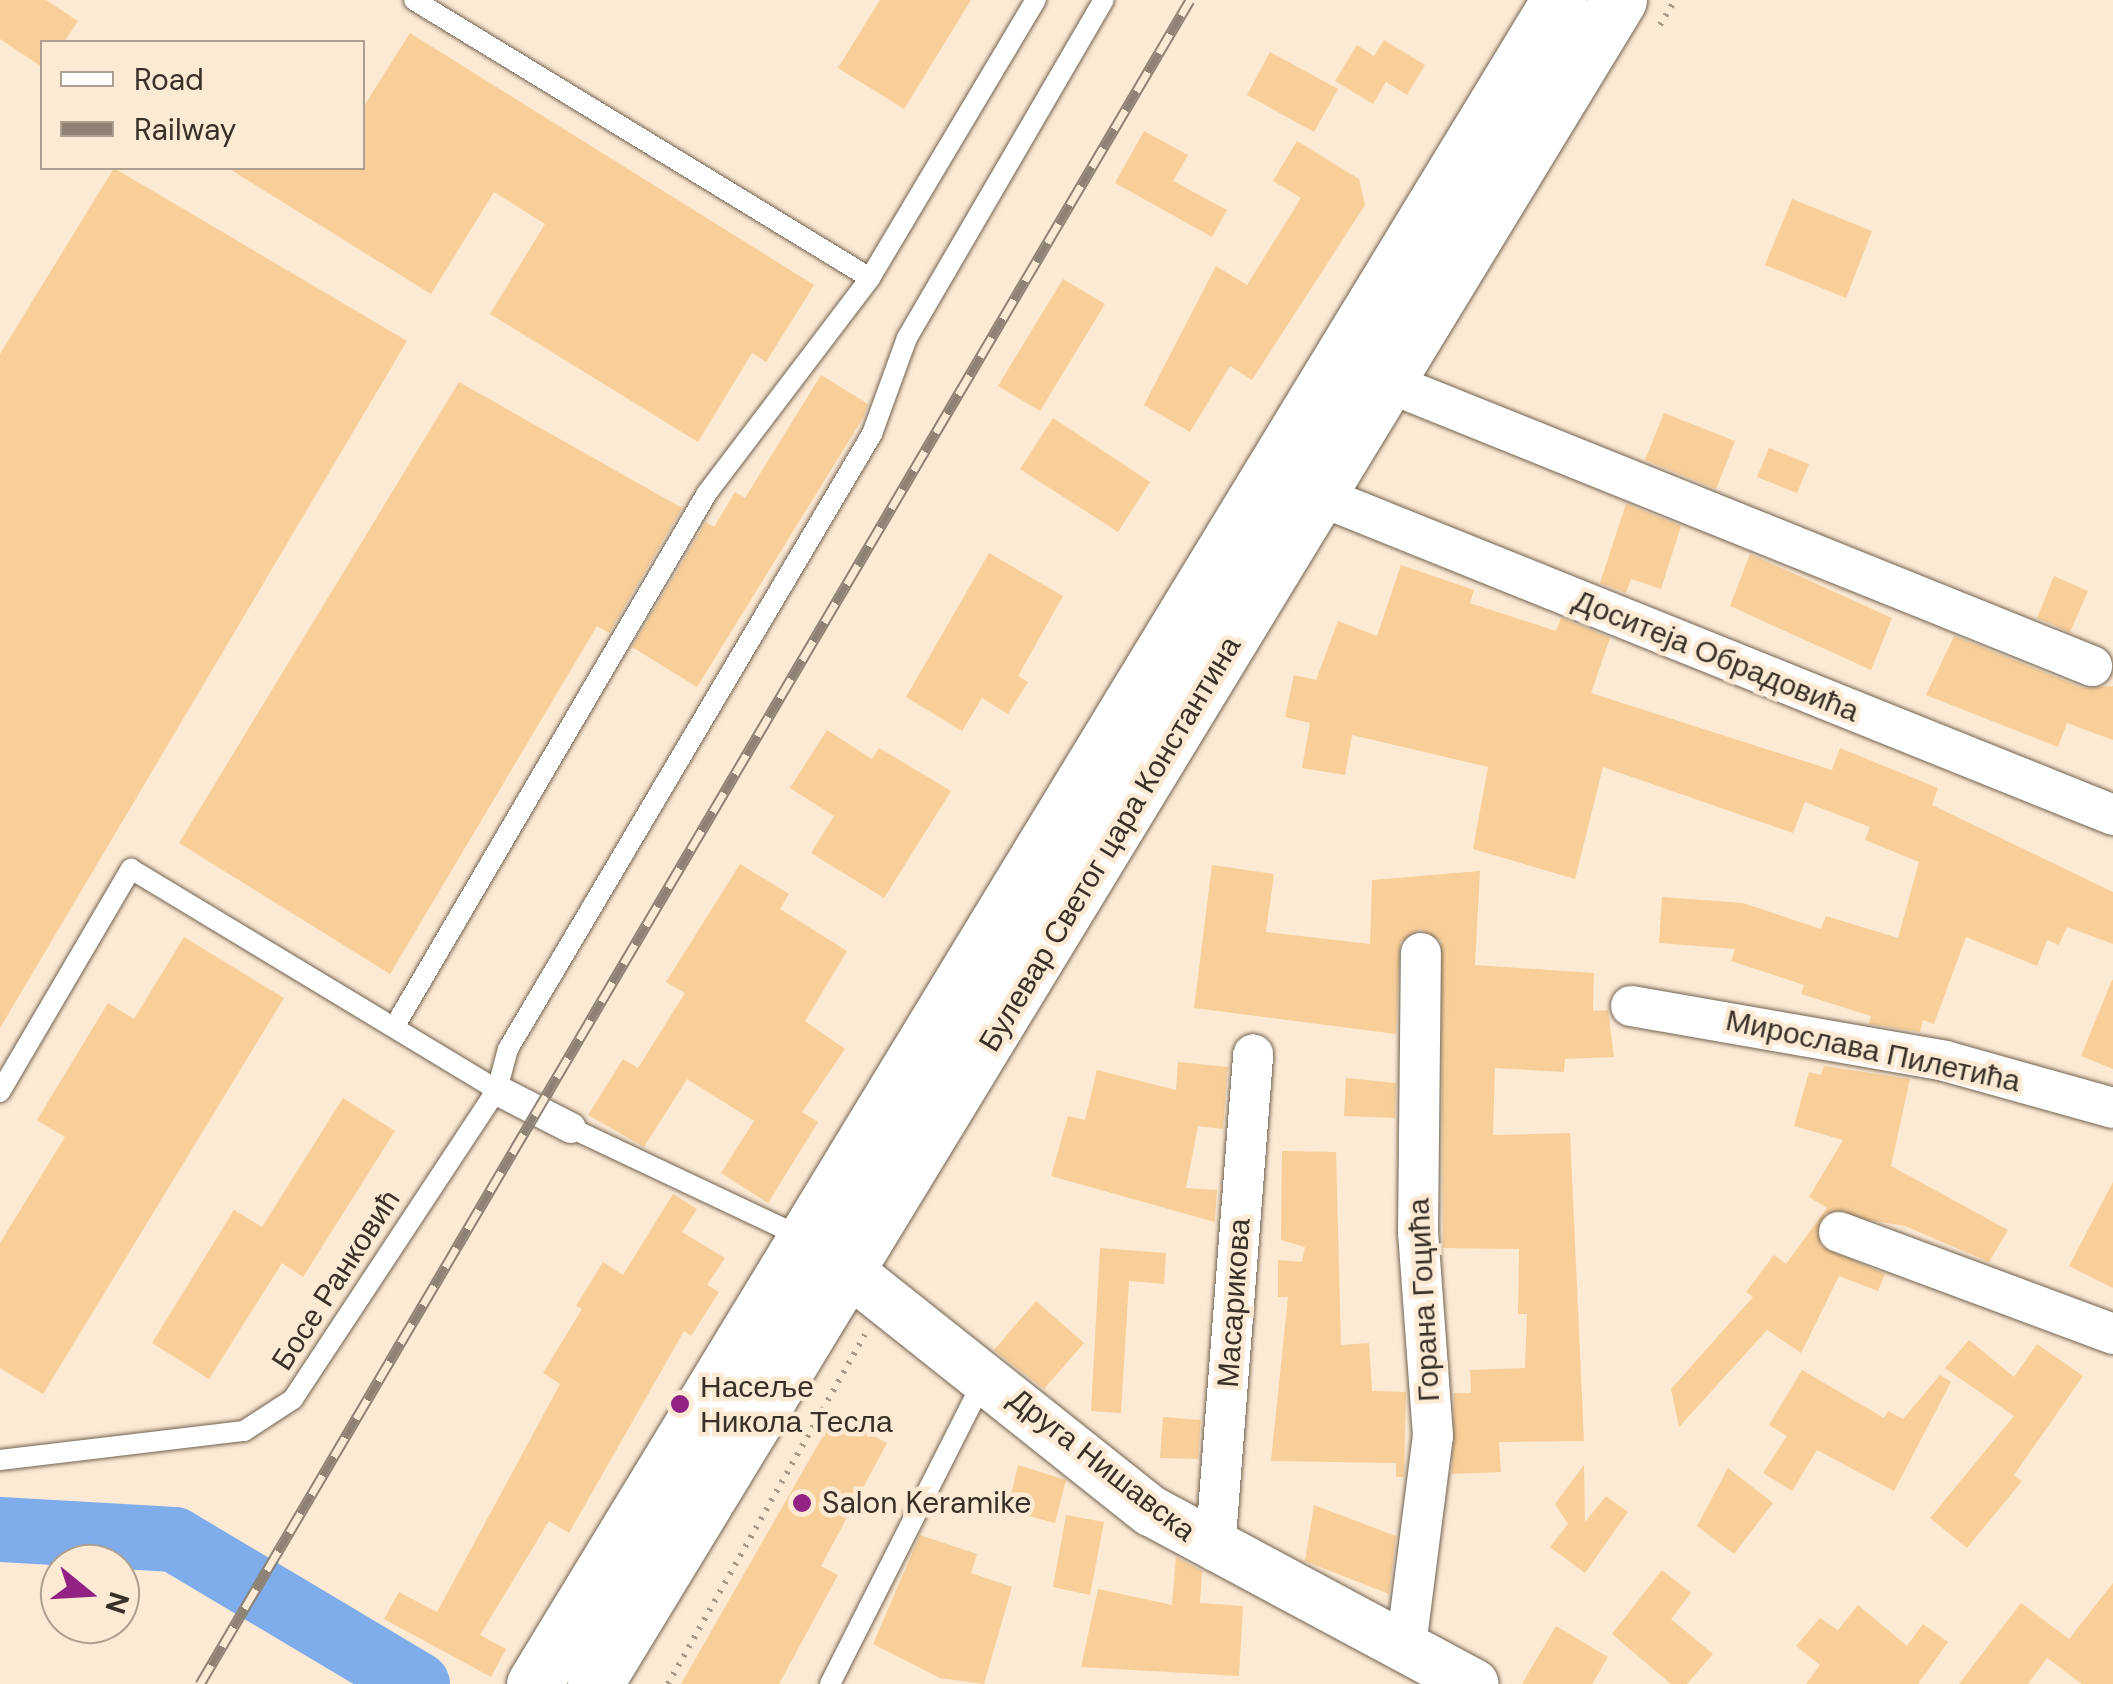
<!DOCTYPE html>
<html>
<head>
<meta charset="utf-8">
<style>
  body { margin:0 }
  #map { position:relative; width:2113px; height:1684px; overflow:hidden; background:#fcead5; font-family:"DM Sans",sans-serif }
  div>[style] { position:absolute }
  .river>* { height:65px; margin:-32.5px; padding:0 32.5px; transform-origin:32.5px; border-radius:32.5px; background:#7fadec }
  .building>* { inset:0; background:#f9cf99 }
  .path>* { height:6px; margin-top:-3px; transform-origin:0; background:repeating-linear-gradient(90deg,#a59989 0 2.5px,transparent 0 10.5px) }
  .roads { filter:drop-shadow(0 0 2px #716250) drop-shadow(0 0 2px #716250) }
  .service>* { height:20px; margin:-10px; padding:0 10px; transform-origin:10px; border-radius:10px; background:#fff }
  .pedestrian>* { height:30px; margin:-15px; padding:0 15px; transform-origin:15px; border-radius:15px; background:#fff }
  .minor>* { height:40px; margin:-20px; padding:0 20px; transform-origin:20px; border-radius:20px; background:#fff }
  .tertiary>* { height:50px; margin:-25px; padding:0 25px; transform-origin:25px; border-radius:25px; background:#fff }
  .secondary>* { height:55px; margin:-27.5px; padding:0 27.5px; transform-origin:27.5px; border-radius:27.5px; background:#fff }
  .rail>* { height:11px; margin-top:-5.5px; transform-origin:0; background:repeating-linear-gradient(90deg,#fcead5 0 22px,#8d8274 0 44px); box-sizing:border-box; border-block:2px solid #8d8274 }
  .dots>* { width:28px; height:28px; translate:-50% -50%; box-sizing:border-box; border:5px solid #fcead5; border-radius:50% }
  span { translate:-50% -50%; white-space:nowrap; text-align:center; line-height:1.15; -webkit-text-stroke:9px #fcead5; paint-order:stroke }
  .street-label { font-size:30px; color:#373128 }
  .poi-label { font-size:30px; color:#373128 }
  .left { translate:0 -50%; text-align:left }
  .legend { position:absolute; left:40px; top:40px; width:325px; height:130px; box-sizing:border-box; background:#fcead5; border:2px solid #ada090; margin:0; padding:12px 18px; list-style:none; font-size:30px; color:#373128 }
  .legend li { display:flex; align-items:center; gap:20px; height:50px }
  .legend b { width:50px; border:2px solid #ada090 }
  .north { position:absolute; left:40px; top:1544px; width:100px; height:100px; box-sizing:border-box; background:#fcead5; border:2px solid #ada090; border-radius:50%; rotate:108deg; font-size:28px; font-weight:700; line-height:40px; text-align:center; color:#373128 }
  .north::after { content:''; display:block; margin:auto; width:35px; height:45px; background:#922384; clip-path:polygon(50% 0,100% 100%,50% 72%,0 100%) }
</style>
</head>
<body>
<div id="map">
  <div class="river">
    <div style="left:0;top:1529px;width:174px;rotate:3.3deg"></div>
    <div style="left:174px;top:1539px;width:283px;rotate:30.8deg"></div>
  </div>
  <div class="building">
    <div style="clip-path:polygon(0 0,46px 0,78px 21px,64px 42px,42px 42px,42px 67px,0 39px)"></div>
    <div style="clip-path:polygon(880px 0,971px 0,904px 109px,838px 68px)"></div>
    <div style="clip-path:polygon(410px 33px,814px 285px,766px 362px,752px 353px,698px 442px,490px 314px,545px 224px,494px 192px,431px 294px,228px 168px,362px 168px,362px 109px)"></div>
    <div style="clip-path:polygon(1384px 40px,1425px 65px,1407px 95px,1386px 82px,1373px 104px,1335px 81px,1357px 45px,1374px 56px)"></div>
    <div style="clip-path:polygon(1270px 52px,1338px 89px,1314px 132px,1247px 95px)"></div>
    <div style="clip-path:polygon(1144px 131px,1188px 155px,1173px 181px,1227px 210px,1212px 237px,1115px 183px)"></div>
    <div style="clip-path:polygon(1297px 141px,1359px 179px,1365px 205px,1252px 380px,1230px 366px,1190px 432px,1144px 405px,1216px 266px,1247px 285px,1301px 198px,1273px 181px)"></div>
    <div style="clip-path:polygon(114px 168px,407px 341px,0 1028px,0 354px)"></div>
    <div style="clip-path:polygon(1792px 199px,1872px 231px,1846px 298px,1765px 265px)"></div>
    <div style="clip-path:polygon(1063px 279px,1105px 304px,1040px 411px,998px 386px)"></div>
    <div style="clip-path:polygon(821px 375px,868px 404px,863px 418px,697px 687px,632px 647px,706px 522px,714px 527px,735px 492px,745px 498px)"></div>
    <div style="clip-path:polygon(459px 382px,682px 508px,609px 633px,597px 626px,390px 974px,179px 843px)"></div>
    <div style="clip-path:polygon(1664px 413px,1735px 441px,1716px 489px,1645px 460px)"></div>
    <div style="clip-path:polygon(1053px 418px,1150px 482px,1118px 532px,1020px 469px)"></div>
    <div style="clip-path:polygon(1769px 448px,1809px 464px,1797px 493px,1757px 477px)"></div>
    <div style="clip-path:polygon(1626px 504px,1681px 526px,1661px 589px,1631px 579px,1626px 593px,1600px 583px)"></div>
    <div style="clip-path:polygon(989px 553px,1063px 596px,1018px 676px,1028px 682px,1008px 714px,982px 698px,962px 731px,906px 697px)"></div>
    <div style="clip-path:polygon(1750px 554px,1892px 618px,1871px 670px,1730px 606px)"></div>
    <div style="clip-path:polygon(1401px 565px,1474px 590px,1470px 603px,1556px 631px,1561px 618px,1610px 638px,1591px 693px,1832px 770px,1840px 748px,1938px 788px,1932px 805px,2113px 892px,2113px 944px,2067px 927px,2059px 945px,2047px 940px,2037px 966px,1966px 937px,1934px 1024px,1923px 1020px,1920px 1032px,1869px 1024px,1871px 1016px,1801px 994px,1804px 985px,1731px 961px,1735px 949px,1659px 943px,1662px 897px,1743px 903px,1821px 929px,1826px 916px,1898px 938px,1919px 862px,1865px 840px,1870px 827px,1805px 802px,1793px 833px,1603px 767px,1575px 879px,1473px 849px,1488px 767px,1352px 735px,1345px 775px,1302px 768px,1310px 723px,1285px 717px,1294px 675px,1316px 680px,1338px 621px,1377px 636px)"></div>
    <div style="clip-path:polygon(2054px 576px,2088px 591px,2070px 632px,2037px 618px)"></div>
    <div style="clip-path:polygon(1954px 636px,2083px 688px,2113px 686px,2113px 740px,2067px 723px,2058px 747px,1926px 695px)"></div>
    <div style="clip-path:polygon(827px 730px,872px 759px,879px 748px,951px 791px,884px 898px,811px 853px,834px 816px,790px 788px)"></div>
    <div style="clip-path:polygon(740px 864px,789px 894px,780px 909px,847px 951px,805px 1021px,845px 1049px,802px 1112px,818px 1122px,768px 1203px,721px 1173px,754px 1121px,687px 1079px,644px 1147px,588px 1115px,623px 1059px,638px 1068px,685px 993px,666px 982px)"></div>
    <div style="clip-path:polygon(1212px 865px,1274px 874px,1266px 932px,1370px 944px,1372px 880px,1480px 871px,1475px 965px,1594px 973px,1593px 1011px,1608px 1010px,1614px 1057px,1565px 1059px,1564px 1072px,1495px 1068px,1493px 1135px,1570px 1133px,1584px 1441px,1499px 1442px,1501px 1472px,1452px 1474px,1454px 1393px,1471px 1393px,1470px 1370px,1525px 1368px,1527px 1314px,1518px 1314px,1519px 1249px,1443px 1248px,1441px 941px,1420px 929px,1400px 942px,1396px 1034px,1194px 1008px)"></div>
    <div style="clip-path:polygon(184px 937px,284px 998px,43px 1394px,0 1368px,0 1243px,65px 1137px,37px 1120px,108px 1003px,134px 1019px)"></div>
    <div style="clip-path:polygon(2112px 980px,2113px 980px,2113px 1069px,2081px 1056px)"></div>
    <div style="clip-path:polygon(1178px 1062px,1228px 1067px,1223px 1129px,1198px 1126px,1186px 1188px,1217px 1190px,1215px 1222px,1051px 1176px,1068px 1116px,1085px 1120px,1097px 1070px,1176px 1090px)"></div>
    <div style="clip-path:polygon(1824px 1066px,1910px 1079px,1891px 1166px,2008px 1230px,1989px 1262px,1905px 1226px,1825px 1213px,1820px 1246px,1885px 1274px,1878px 1291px,1839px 1276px,1801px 1353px,1767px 1330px,1679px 1427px,1671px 1389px,1753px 1297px,1746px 1292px,1774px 1255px,1786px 1264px,1827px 1208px,1809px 1197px,1843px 1140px,1794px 1126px,1809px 1072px,1821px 1075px)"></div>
    <div style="clip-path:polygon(1346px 1078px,1396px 1083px,1395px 1118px,1344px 1116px)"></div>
    <div style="clip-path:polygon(343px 1098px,395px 1131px,303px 1277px,282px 1263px,209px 1379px,152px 1343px,234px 1210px,262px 1227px)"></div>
    <div style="clip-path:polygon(1282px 1151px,1336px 1152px,1341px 1345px,1369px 1343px,1372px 1391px,1406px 1392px,1404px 1477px,1396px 1477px,1396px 1463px,1271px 1461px,1288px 1297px,1278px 1297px,1278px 1260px,1302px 1262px,1305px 1247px,1281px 1240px)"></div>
    <div style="clip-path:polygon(2113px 1182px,2113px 1288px,2069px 1266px)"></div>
    <div style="clip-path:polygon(673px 1194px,697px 1209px,682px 1232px,725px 1258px,707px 1285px,719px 1292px,691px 1336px,684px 1331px,569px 1533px,549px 1521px,480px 1635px,506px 1649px,491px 1677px,384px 1619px,399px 1592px,437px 1612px,560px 1384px,543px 1373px,582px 1309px,576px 1306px,603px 1262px,623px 1275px)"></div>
    <div style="clip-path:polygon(1100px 1248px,1166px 1253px,1164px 1284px,1129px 1281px,1121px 1413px,1091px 1411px)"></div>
    <div style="clip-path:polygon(1036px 1301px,1084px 1343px,1044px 1389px,994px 1350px)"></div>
    <div style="clip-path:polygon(1969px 1340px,2014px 1377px,2037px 1344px,2083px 1376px,2014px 1475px,2022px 1481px,1967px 1548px,1930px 1518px,2014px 1416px,1945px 1368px)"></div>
    <div style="clip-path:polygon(1802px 1370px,1884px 1418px,1888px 1411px,1903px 1419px,1940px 1375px,1951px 1382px,1894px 1491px,1817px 1450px,1792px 1491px,1763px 1473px,1787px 1436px,1769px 1425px)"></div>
    <div style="clip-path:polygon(835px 1415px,887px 1443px,821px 1566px,838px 1575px,779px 1684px,681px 1684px)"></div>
    <div style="clip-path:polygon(1163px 1417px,1201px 1420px,1198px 1459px,1160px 1458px)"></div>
    <div style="clip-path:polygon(1018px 1465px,1066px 1480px,1055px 1523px,1025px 1515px,1030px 1500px,1011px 1495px)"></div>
    <div style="clip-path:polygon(1584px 1465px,1585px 1522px,1606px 1496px,1628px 1512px,1585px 1573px,1550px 1547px,1568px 1524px,1555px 1504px)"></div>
    <div style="clip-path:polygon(1728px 1468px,1773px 1503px,1734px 1554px,1697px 1526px)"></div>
    <div style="clip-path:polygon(1314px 1505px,1396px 1536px,1389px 1594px,1305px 1561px)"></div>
    <div style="clip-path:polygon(1066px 1515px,1104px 1522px,1090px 1595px,1053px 1587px)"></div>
    <div style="clip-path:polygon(920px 1535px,977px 1554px,971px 1573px,1012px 1587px,984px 1684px,940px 1678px,873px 1644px)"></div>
    <div style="clip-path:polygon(1176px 1557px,1202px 1571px,1200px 1603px,1243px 1606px,1239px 1676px,1081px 1667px,1098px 1589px,1172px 1605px)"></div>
    <div style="clip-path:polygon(1662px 1570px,1691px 1593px,1671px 1619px,1713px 1654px,1687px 1684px,1671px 1684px,1612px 1634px)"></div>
    <div style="clip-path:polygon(2113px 1583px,2113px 1684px,2082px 1684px,2047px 1658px,2028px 1684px,1959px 1684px,2021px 1603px,2069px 1639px)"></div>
    <div style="clip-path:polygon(1858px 1605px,1907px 1646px,1923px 1624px,1948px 1642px,1918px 1684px,1806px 1684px,1820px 1665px,1796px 1646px,1820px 1618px,1838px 1630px)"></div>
    <div style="clip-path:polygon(1556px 1626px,1608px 1657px,1592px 1684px,1522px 1684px)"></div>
  </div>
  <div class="path">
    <div style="left:1660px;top:25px;width:29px;rotate:-59deg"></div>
    <div style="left:668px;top:1684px;width:401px;rotate:-60.6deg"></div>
  </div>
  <div class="roads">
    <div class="service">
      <div style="left:414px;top:0;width:534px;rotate:31.37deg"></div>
      <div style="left:396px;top:1024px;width:615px;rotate:-59.64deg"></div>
      <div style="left:707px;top:493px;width:270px;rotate:-52.8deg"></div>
      <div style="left:870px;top:278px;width:324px;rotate:-59.2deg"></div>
      <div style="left:0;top:1092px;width:259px;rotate:-59.6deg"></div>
      <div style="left:131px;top:869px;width:428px;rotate:31.1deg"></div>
      <div style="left:571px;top:1128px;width:258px;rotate:25.3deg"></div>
      <div style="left:0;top:1460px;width:246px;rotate:-6.8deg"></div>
      <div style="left:244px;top:1431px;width:59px;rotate:-33.1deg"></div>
      <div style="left:293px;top:1399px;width:370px;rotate:-56.6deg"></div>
      <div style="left:497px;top:1090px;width:42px;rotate:-75deg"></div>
      <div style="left:508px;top:1049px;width:715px;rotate:-59.38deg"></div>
      <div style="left:872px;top:434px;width:102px;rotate:-70deg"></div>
      <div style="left:907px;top:338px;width:391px;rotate:-59.8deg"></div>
      <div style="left:830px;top:1684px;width:339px;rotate:-63.2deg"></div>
    </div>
    <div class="pedestrian">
      <div style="left:497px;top:1090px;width:83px;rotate:27.2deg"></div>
    </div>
    <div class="minor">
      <div style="left:1389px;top:383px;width:758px;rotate:21.93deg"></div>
      <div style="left:1320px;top:496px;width:855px;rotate:21.91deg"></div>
      <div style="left:1631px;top:1006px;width:319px;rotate:9.9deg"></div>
      <div style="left:1945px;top:1061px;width:174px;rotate:15.6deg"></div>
      <div style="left:1839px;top:1232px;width:292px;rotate:20.4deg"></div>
      <div style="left:1215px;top:1551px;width:498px;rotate:-85.6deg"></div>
      <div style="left:1406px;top:1646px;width:212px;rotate:-82.7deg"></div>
      <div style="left:1433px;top:1436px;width:204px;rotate:-94.2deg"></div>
      <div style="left:1418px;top:1233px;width:280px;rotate:-89.4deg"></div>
    </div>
    <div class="tertiary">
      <div style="left:816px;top:1245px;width:428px;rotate:38.5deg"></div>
      <div style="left:1151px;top:1511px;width:366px;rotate:28.2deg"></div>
    </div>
    <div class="secondary">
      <div style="left:534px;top:1684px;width:1971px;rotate:-58.67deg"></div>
      <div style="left:595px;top:1684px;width:1971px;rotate:-58.7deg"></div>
    </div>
  </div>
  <div class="rail">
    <div style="left:200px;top:1684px;width:1953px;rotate:-59.55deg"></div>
  </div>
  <div class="dots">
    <div style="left:680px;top:1404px;background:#922384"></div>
    <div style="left:802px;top:1503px;background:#922384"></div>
  </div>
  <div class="street-label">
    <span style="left:1716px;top:656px;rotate:22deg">Доситеја Обрадовића</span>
    <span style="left:1110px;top:844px;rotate:-59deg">Булевар Светог цара Константина</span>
    <span style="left:1873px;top:1051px;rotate:12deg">Мирослава Пилетића</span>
    <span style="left:336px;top:1280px;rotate:-57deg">Босе Ранковић</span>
    <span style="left:1424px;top:1300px;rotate:-93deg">Горана Гоцића</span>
    <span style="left:1234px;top:1303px;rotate:-86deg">Масарикова</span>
    <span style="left:1102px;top:1465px;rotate:38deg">Друга Нишавска</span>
  </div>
  <div class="poi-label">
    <span class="left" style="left:700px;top:1404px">Насеље<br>Никола Тесла</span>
    <span class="left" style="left:822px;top:1503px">Salon Keramike</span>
  </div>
  <ul class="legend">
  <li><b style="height:12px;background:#fff"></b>Road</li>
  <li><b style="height:12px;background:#8d8274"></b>Railway</li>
  </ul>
  <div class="north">N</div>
</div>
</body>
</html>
